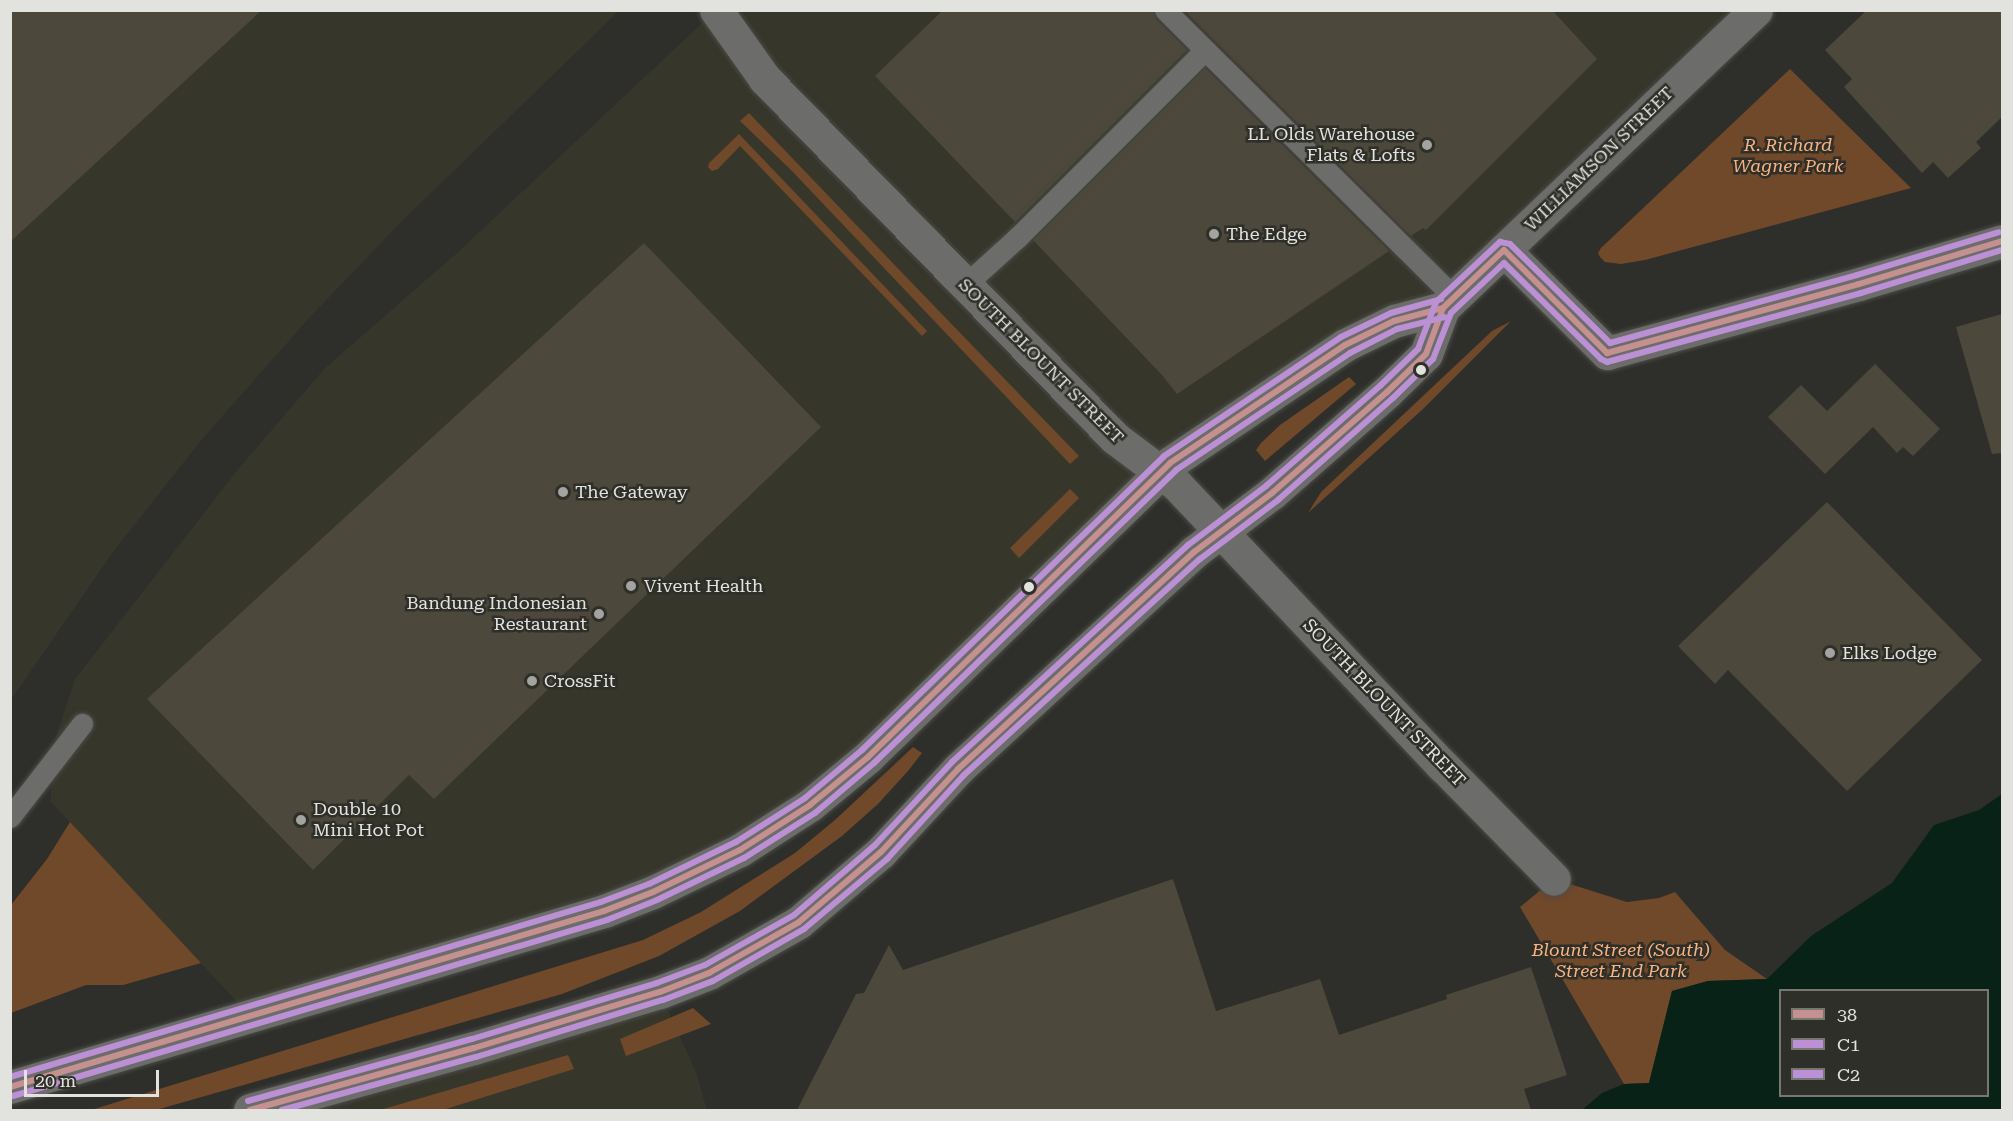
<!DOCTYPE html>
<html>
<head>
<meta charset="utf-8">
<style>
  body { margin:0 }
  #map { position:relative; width:2013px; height:1121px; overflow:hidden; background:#2e2e2a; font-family:"Roboto Serif",serif }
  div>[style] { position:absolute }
  .built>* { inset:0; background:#36362b }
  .green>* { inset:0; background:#70482a }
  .water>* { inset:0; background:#092217 }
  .building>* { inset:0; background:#4d483c }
  .roads { filter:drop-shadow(0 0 2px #4b4b47) drop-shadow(0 0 2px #4b4b47) }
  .lane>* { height:21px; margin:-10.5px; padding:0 10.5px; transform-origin:10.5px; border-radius:10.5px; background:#6c6c6a }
  .street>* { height:33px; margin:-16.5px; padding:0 16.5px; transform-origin:16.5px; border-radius:16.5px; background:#6c6c6a }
  .secondary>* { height:33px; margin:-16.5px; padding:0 16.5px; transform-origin:16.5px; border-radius:16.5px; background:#6c6c6a }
  .bus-1>* { height:6px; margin:-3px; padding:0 3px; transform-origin:3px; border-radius:3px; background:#c59090 }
  .bus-2>* { height:6px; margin:-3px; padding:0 3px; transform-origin:3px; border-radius:3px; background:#bc90d5 }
  .bus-3>* { height:6px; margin:-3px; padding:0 3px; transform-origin:3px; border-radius:3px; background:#bc90d5 }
  .dots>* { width:16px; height:16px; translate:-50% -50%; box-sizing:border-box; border:3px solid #2f2f29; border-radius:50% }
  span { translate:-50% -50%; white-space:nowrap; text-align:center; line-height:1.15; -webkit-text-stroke:5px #2f2f29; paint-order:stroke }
  .poi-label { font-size:18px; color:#e2e2de }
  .right { translate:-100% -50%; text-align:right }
  .left { translate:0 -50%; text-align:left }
  .park-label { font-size:18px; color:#fab381; font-style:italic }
  .street-label { font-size:18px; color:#e2e2de }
  .frame { position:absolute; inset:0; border:12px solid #e2e2de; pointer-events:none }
  .legend { position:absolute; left:1779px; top:989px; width:210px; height:108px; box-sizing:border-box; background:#2f2f29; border:2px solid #777771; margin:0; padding:8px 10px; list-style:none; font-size:18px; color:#e2e2de }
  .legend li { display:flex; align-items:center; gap:12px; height:30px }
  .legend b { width:30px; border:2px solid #777771 }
  .scale { position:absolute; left:24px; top:1070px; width:135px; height:27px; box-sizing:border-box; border:3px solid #e2e2de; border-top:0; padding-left:8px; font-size:18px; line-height:21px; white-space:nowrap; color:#e2e2de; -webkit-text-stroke:4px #2f2f29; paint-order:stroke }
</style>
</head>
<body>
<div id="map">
  <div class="built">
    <div style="clip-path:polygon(11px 11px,619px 11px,403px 220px,311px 316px,203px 438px,113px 552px,11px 700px)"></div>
    <div style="clip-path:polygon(715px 11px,1756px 11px,1443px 308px,1170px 463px,740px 850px,251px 1017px,50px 801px,57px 733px,75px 679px,239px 468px,324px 369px,458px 252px)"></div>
    <div style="clip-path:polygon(660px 992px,696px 1072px,707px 1110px,265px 1110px)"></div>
  </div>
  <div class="green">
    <div style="clip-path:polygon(1790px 69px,1911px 188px,1645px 260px,1621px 264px,1605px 262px,1600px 257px,1598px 253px,1601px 248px)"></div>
    <div style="clip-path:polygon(749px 113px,911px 282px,1079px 456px,1070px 464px,791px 170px,740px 121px)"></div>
    <div style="clip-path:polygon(739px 134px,927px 331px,922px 336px,740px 146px,718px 169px,712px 171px,708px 167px,709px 163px)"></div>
    <div style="clip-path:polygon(1511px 321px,1423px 409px,1308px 513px,1321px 492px,1492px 331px)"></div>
    <div style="clip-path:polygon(1349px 377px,1356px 384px,1265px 461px,1256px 450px,1261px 443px,1280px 425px)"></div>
    <div style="clip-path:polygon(1070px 489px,1079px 498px,1019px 558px,1010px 548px)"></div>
    <div style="clip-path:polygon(913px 747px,922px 753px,908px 771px,878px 804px,842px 836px,740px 911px,659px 956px,562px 994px,156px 1110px,91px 1110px,643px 940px,701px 912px,795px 853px,835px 820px)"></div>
    <div style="clip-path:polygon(70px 822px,201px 963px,123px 985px,86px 985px,11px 1013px,11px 905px,47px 859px)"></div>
    <div style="clip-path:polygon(1554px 879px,1627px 902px,1659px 898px,1675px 892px,1725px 950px,1767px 979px,1708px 981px,1672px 991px,1649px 1083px,1624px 1084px,1520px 907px)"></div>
    <div style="clip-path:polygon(693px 1008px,711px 1024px,626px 1056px,620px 1039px)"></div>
    <div style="clip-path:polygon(568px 1055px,574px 1069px,443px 1110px,380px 1110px)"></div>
  </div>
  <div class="water">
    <div style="clip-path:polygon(evenodd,2002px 794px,2002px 1110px,1582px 1110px,1602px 1093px,1624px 1084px,1649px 1083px,1672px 991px,1708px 981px,1767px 979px,1811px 936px,1892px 883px,1934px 825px,1979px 810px,2002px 794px,1780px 990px,1988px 990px,1988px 1096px,1780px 1096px,1780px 990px)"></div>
  </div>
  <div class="building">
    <div style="clip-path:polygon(10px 10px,262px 10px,10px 242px)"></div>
    <div style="clip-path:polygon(943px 10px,1153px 10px,1156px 19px,1187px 50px,1015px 222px,875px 76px)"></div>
    <div style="clip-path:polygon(1184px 10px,1552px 10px,1597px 59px,1426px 230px,1423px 228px,1411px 236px)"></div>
    <div style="clip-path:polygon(1867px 10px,2002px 10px,2002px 117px,1976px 142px,1981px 148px,1948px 178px,1933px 162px,1922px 173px,1844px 87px,1852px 79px,1825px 50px)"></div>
    <div style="clip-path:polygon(1205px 68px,1389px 251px,1177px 394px,1162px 375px,1033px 240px)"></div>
    <div style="clip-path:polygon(644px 243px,821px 427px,434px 799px,409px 775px,313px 870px,147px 699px)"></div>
    <div style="clip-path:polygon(2002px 314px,2002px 453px,1992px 454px,1956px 327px)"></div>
    <div style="clip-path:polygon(1875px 364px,1940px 429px,1913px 456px,1903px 447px,1897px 453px,1873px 427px,1825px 474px,1768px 417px,1801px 385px,1827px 411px)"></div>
    <div style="clip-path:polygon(1827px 502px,1982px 660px,1847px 791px,1728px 670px,1715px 684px,1678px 646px)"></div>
    <div style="clip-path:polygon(1173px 879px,1216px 1011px,1320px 979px,1339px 1035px,1447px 999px,1446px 995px,1531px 967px,1567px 1075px,1524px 1089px,1531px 1110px,797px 1110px,856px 994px,864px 993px,889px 945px,903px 970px)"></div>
  </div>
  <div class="roads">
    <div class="lane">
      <div style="left:1165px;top:10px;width:407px;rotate:44.8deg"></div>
      <div style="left:965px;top:285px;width:72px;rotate:-42.2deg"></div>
      <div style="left:1018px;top:237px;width:264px;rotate:-45deg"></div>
      <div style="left:10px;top:817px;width:118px;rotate:-52.3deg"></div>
    </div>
    <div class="street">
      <div style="left:716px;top:10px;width:85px;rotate:54.6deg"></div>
      <div style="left:765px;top:79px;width:501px;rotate:45.73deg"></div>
      <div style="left:1115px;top:438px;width:75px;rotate:36.9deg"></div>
      <div style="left:1175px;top:483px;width:390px;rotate:46.6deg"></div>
      <div style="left:1443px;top:766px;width:158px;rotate:45.5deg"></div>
      <div style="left:1504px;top:250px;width:146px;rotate:45deg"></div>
      <div style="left:1607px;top:353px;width:261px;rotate:-15.3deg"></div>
      <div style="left:1859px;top:284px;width:149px;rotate:-16.7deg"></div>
    </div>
    <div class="secondary">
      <div style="left:10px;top:1087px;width:620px;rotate:-16.5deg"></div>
      <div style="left:604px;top:911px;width:53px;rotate:-21.2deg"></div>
      <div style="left:653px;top:892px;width:97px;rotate:-25.8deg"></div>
      <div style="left:740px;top:850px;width:83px;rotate:-32.7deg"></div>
      <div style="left:810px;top:805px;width:75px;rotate:-39.6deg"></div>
      <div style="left:868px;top:757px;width:421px;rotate:-44.2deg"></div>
      <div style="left:1170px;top:463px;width:211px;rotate:-34deg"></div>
      <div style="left:1345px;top:345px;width:55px;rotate:-26.1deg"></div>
      <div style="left:1394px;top:321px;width:51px;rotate:-14.9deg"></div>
      <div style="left:250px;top:1110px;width:232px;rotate:-15.5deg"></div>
      <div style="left:474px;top:1048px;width:194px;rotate:-16.8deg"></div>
      <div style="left:660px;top:992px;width:53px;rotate:-21.2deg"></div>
      <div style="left:709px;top:973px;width:103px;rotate:-29.5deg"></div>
      <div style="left:799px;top:922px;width:108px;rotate:-40.5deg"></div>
      <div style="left:881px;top:852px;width:113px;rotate:-47.1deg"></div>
      <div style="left:958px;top:769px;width:321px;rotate:-42.6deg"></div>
      <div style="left:1194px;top:552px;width:98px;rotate:-37.1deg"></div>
      <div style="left:1272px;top:493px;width:153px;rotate:-41.3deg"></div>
      <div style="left:1387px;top:392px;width:54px;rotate:-44.3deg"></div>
      <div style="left:1426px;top:354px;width:49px;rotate:-69.7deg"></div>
      <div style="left:1443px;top:308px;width:432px;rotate:-43.6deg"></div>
    </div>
  </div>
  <div class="bus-1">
    <div style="left:10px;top:1087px;width:620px;rotate:-16.5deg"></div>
    <div style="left:604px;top:911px;width:53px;rotate:-21.2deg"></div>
    <div style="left:653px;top:892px;width:97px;rotate:-25.8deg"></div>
    <div style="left:740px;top:850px;width:83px;rotate:-32.7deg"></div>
    <div style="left:810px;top:805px;width:75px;rotate:-39.6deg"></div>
    <div style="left:868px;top:757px;width:421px;rotate:-44.2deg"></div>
    <div style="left:1170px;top:463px;width:211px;rotate:-34deg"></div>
    <div style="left:1345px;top:345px;width:55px;rotate:-26.1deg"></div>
    <div style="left:1394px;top:321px;width:51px;rotate:-14.9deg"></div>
    <div style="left:250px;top:1110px;width:232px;rotate:-15.5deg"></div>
    <div style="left:474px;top:1048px;width:194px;rotate:-16.8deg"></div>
    <div style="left:660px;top:992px;width:53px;rotate:-21.2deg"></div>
    <div style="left:709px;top:973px;width:103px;rotate:-29.5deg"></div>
    <div style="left:799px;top:922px;width:108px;rotate:-40.5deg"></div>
    <div style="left:881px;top:852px;width:113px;rotate:-47.1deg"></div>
    <div style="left:958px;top:769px;width:321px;rotate:-42.6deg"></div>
    <div style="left:1194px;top:552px;width:98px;rotate:-37.1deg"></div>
    <div style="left:1272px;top:493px;width:153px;rotate:-41.3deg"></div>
    <div style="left:1387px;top:392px;width:54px;rotate:-44.3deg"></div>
    <div style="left:1426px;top:354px;width:49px;rotate:-69.7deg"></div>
    <div style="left:1443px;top:308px;width:84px;rotate:-43.6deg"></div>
    <div style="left:1504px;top:250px;width:146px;rotate:45deg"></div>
    <div style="left:1607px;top:353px;width:261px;rotate:-15.3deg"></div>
    <div style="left:1859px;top:284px;width:149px;rotate:-16.7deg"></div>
  </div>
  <div class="bus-2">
    <div style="left:13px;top:1096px;width:620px;rotate:-16.5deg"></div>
    <div style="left:607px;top:920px;width:54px;rotate:-21.8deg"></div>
    <div style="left:657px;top:900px;width:97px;rotate:-25.8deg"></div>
    <div style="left:744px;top:858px;width:84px;rotate:-32.4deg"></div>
    <div style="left:815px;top:813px;width:77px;rotate:-40.3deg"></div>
    <div style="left:874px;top:763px;width:421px;rotate:-44.1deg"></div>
    <div style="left:1176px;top:470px;width:210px;rotate:-33.9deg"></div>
    <div style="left:1350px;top:353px;width:53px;rotate:-27.1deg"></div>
    <div style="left:1397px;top:329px;width:49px;rotate:-14deg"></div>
    <div style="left:282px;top:1110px;width:201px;rotate:-15.3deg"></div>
    <div style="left:476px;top:1057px;width:195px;rotate:-17deg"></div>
    <div style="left:663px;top:1000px;width:53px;rotate:-20.8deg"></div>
    <div style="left:713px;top:981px;width:105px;rotate:-29.7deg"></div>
    <div style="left:804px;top:929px;width:109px;rotate:-40.1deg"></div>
    <div style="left:887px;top:859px;width:114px;rotate:-47.5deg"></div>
    <div style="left:964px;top:775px;width:320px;rotate:-42.5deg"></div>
    <div style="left:1200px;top:559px;width:98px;rotate:-37.1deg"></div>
    <div style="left:1278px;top:500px;width:154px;rotate:-41.6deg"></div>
    <div style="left:1393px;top:398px;width:56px;rotate:-44.3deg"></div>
    <div style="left:1433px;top:359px;width:49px;rotate:-68.6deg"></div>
    <div style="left:1451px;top:313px;width:73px;rotate:-43.3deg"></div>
    <div style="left:1504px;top:263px;width:136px;rotate:44.7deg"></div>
    <div style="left:1601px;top:359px;width:7px;rotate:27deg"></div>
    <div style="left:1607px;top:362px;width:263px;rotate:-15.2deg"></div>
    <div style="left:1861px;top:293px;width:147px;rotate:-17deg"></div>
  </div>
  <div class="bus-3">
    <div style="left:10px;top:1077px;width:616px;rotate:-16.49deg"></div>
    <div style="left:601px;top:902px;width:51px;rotate:-20.6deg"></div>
    <div style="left:649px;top:884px;width:97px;rotate:-25.8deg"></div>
    <div style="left:736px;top:842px;width:82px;rotate:-32.5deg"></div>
    <div style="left:805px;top:798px;width:75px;rotate:-40.1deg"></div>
    <div style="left:862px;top:750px;width:421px;rotate:-44.2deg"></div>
    <div style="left:1164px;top:456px;width:213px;rotate:-33.9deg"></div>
    <div style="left:1341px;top:337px;width:55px;rotate:-25.6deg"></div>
    <div style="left:1391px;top:313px;width:52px;rotate:-15.6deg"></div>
    <div style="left:248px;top:1101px;width:232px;rotate:-15.5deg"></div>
    <div style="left:472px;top:1039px;width:193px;rotate:-16.8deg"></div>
    <div style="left:657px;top:983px;width:51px;rotate:-20.6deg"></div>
    <div style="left:705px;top:965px;width:102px;rotate:-29.3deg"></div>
    <div style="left:794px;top:915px;width:107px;rotate:-40.8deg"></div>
    <div style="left:875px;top:845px;width:113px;rotate:-47.1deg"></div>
    <div style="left:952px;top:762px;width:321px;rotate:-42.6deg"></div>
    <div style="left:1188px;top:545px;width:98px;rotate:-37.1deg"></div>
    <div style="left:1266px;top:486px;width:153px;rotate:-41.3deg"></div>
    <div style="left:1381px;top:385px;width:52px;rotate:-44.2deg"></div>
    <div style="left:1418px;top:349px;width:50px;rotate:-69deg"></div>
    <div style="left:1436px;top:302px;width:88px;rotate:-43.2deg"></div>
    <div style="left:1500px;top:242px;width:10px;rotate:11deg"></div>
    <div style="left:1510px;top:244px;width:141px;rotate:44.7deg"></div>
    <div style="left:1610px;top:343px;width:256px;rotate:-15.4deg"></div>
    <div style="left:1857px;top:275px;width:148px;rotate:-16.8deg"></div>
  </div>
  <div class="dots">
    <div style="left:1427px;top:145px;background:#a3a39f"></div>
    <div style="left:1214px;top:234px;background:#a3a39f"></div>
    <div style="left:1421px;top:370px;background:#e2e2de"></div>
    <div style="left:563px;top:492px;background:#a3a39f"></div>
    <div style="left:631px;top:586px;background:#a3a39f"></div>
    <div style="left:1029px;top:587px;background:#e2e2de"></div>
    <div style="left:599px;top:614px;background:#a3a39f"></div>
    <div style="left:1830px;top:653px;background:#a3a39f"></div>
    <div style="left:532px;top:681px;background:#a3a39f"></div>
    <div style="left:301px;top:820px;background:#a3a39f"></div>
  </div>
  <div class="poi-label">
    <span class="right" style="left:1415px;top:145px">LL Olds Warehouse<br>Flats &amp; Lofts</span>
    <span class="left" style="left:1226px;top:234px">The Edge</span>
    <span class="left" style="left:575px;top:492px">The Gateway</span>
    <span class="left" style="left:644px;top:586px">Vivent Health</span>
    <span class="right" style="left:587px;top:614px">Bandung Indonesian<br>Restaurant</span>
    <span class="left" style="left:1842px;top:653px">Elks Lodge</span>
    <span class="left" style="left:544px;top:681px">CrossFit</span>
    <span class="left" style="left:313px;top:820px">Double 10<br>Mini Hot Pot</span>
  </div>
  <div class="park-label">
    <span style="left:1788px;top:156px">R. Richard<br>Wagner Park</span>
    <span style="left:1621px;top:961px">Blount Street (South)<br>Street End Park</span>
  </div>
  <div class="street-label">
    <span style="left:1599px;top:159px;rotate:-44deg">WILLIAMSON STREET</span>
    <span style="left:1041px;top:361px;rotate:45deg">SOUTH BLOUNT STREET</span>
    <span style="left:1384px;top:703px;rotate:46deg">SOUTH BLOUNT STREET</span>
  </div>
  <div class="frame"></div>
  <ul class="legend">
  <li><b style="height:8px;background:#c59090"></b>38</li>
  <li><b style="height:8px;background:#bc90d5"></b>C1</li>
  <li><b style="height:8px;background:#bc90d5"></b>C2</li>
  </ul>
  <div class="scale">20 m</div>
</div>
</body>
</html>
